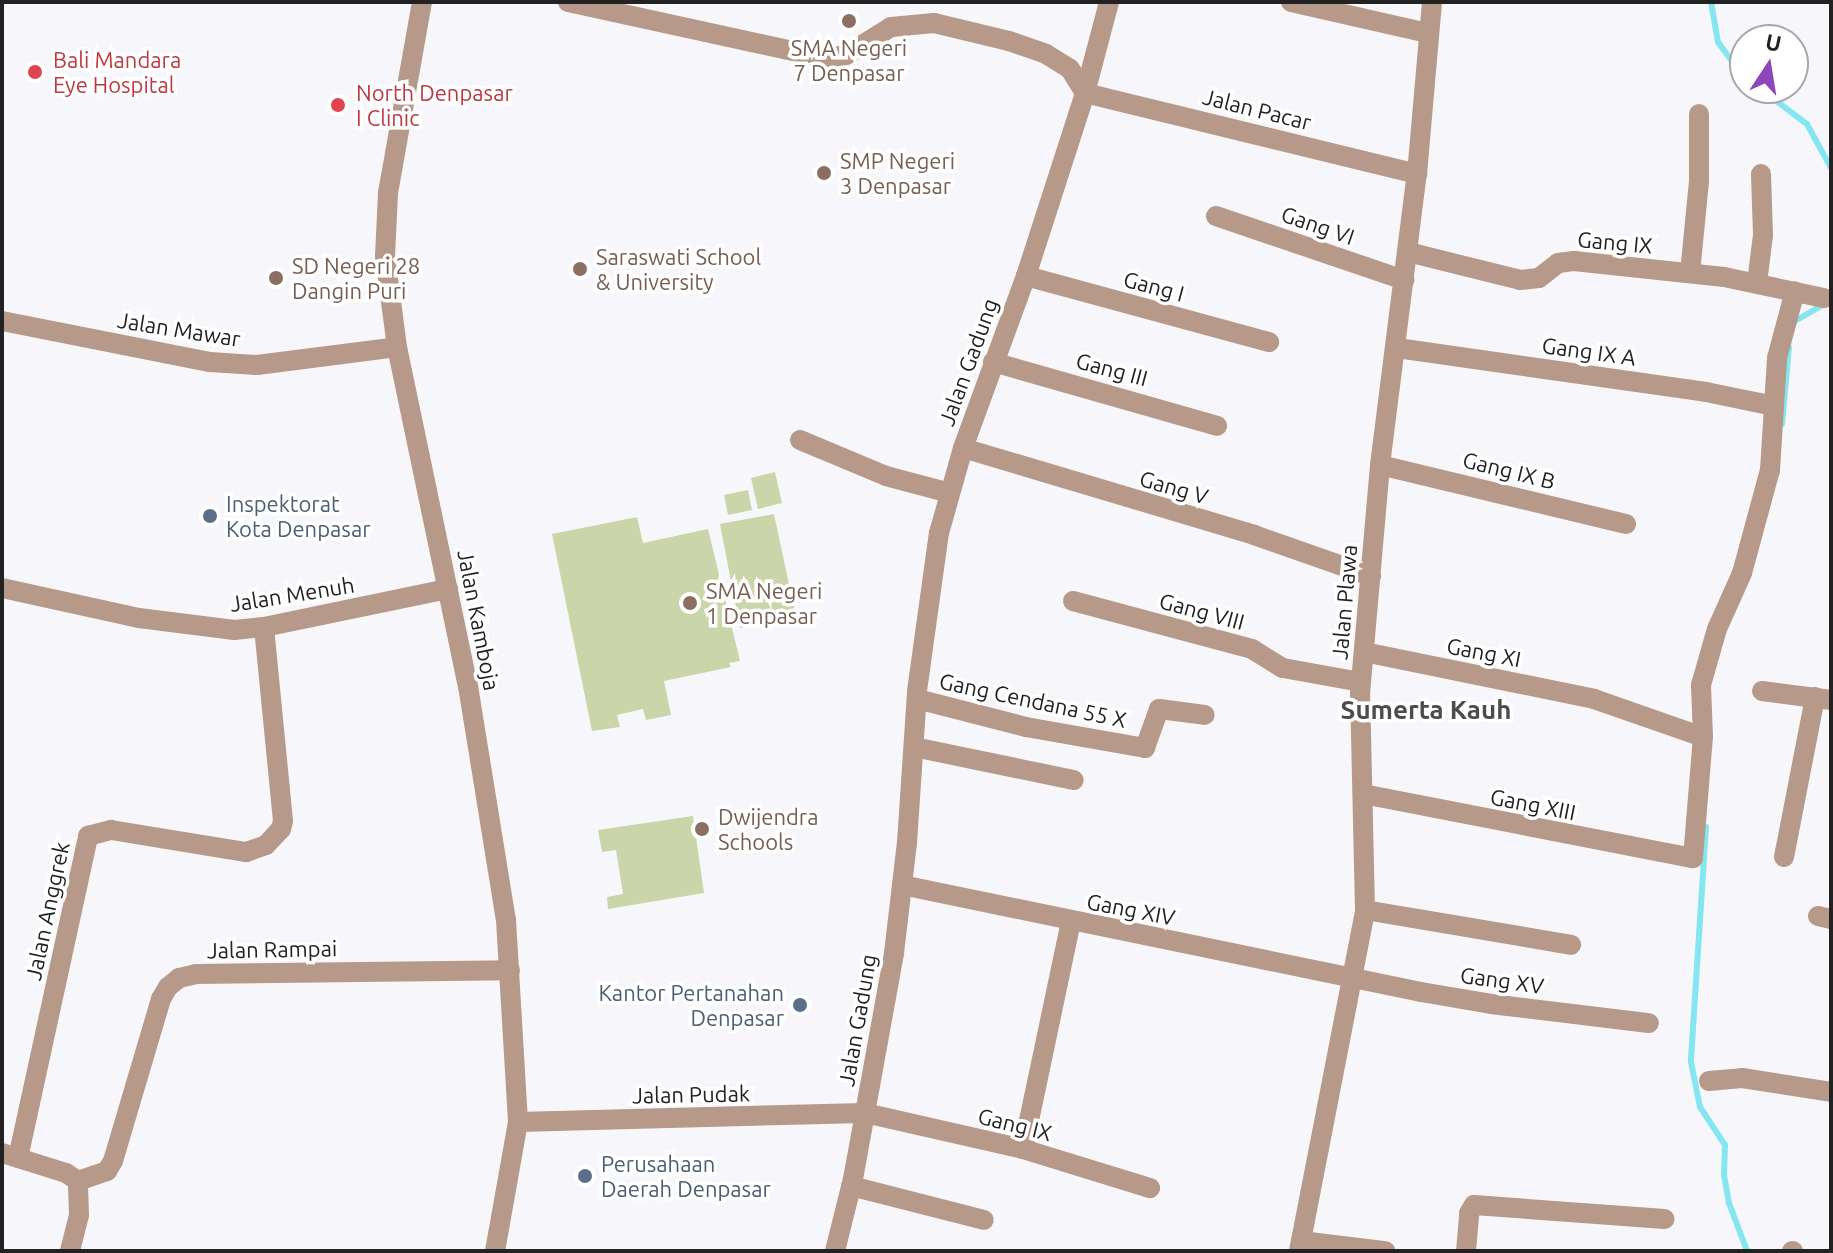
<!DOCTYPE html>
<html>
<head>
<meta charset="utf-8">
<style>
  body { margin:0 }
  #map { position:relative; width:1833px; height:1253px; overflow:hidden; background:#f7f7fb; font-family:Ubuntu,sans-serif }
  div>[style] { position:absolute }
  .green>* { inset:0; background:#cad5aa }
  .stream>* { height:6px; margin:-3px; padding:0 3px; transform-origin:3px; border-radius:3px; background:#85e6f1 }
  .minor>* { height:20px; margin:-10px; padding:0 10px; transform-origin:10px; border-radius:10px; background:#b69988 }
  .dots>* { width:22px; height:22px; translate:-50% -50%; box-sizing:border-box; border:4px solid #fff; border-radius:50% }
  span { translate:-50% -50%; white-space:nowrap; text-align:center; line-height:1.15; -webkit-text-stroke:7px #fff; paint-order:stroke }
  .education-label { font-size:22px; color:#785e54 }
  .left { translate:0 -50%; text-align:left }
  .health-label { font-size:22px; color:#be3a42 }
  .street-label { font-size:22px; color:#222223 }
  .service-label { font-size:22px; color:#4e5e75 }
  .right { translate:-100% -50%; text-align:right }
  .quarter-label { font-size:26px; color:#4c4c4f; font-weight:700 }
  .frame { position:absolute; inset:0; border:4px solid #222223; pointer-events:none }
  .north { position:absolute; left:1729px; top:24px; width:80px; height:80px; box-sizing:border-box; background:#fff; border:2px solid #a7a7a7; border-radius:50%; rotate:12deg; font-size:22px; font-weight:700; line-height:32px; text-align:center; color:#222223 }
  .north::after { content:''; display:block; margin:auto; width:28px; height:36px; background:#8d47ba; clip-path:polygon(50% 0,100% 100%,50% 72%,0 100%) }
</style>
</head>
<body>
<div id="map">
  <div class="green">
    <div style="clip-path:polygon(775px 472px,782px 503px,758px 509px,751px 478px)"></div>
    <div style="clip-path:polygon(748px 490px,752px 510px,728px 515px,724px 495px)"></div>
    <div style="clip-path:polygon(774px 514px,796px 617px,740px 628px,720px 524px)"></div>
    <div style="clip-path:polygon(637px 517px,643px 543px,708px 529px,740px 661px,729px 663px,731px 667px,664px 681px,671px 715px,646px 720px,643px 709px,617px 715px,620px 727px,592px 731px,552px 534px)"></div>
    <div style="clip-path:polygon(693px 816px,704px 893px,608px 909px,607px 897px,623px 894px,616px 850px,602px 852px,598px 830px)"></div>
  </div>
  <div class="stream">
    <div style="left:1711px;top:2px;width:41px;rotate:80.1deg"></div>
    <div style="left:1718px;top:42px;width:46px;rotate:53.9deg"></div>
    <div style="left:1759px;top:88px;width:60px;rotate:36.9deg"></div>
    <div style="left:1807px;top:124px;width:50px;rotate:61.4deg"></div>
    <div style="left:1795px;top:321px;width:32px;rotate:-30deg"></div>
    <div style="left:1782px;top:424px;width:77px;rotate:-84.8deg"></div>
    <div style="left:1706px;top:827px;width:235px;rotate:93.7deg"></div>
    <div style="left:1691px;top:1062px;width:46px;rotate:78.7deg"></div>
    <div style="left:1700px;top:1107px;width:45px;rotate:56.7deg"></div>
    <div style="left:1725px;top:1145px;width:30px;rotate:92deg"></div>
    <div style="left:1724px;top:1175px;width:28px;rotate:80deg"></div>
    <div style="left:1729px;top:1203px;width:51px;rotate:69.4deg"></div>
  </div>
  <div class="minor">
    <div style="left:422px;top:2px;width:194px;rotate:100.1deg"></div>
    <div style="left:388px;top:193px;width:63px;rotate:92.7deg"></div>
    <div style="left:385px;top:256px;width:92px;rotate:82.5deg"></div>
    <div style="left:397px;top:347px;width:346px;rotate:78.2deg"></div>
    <div style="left:468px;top:686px;width:237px;rotate:80.8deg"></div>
    <div style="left:506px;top:920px;width:202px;rotate:86.6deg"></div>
    <div style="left:518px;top:1122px;width:131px;rotate:100.1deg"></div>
    <div style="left:568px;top:2px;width:263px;rotate:12.3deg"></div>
    <div style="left:825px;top:58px;width:21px;rotate:-8deg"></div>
    <div style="left:846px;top:55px;width:53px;rotate:-31.9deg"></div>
    <div style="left:891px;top:27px;width:43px;rotate:-5.3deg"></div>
    <div style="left:934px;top:23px;width:77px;rotate:13.5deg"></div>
    <div style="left:1009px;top:41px;width:39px;rotate:19deg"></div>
    <div style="left:1046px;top:54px;width:28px;rotate:32deg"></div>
    <div style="left:1070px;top:69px;width:28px;rotate:58deg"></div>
    <div style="left:1291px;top:2px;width:140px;rotate:12.8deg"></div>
    <div style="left:1085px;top:93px;width:342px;rotate:13.7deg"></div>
    <div style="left:1216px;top:216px;width:199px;rotate:18.8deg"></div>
    <div style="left:1408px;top:252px;width:115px;rotate:14deg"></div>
    <div style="left:1520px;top:280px;width:19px;rotate:-6deg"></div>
    <div style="left:1539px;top:278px;width:24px;rotate:-38deg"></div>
    <div style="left:1558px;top:263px;width:16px;rotate:-7deg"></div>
    <div style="left:1574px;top:261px;width:151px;rotate:6.1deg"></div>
    <div style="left:1724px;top:277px;width:102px;rotate:11.9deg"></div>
    <div style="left:1690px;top:273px;width:92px;rotate:-84.4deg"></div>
    <div style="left:1699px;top:181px;width:67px;rotate:-90deg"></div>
    <div style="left:1026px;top:276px;width:252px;rotate:15.2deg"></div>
    <div style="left:1757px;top:283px;width:48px;rotate:-82.9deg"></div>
    <div style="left:1763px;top:235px;width:61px;rotate:-91.9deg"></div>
    <div style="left:2px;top:321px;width:212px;rotate:11.2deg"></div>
    <div style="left:210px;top:362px;width:47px;rotate:3.7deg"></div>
    <div style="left:257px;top:365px;width:141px;rotate:-7.3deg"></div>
    <div style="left:1397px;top:348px;width:312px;rotate:8.1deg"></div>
    <div style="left:1706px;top:392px;width:69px;rotate:11.6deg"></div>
    <div style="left:993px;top:362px;width:233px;rotate:15.9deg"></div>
    <div style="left:800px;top:440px;width:93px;rotate:22.7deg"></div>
    <div style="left:886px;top:476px;width:66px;rotate:14.9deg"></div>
    <div style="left:963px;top:448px;width:304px;rotate:16.6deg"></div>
    <div style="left:1254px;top:535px;width:124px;rotate:19.3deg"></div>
    <div style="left:1380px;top:465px;width:253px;rotate:13.5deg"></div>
    <div style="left:2px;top:588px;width:140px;rotate:12.4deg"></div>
    <div style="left:139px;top:618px;width:96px;rotate:7.2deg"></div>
    <div style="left:234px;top:630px;width:30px;rotate:-6deg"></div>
    <div style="left:264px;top:627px;width:188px;rotate:-11.7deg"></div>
    <div style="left:1073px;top:601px;width:185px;rotate:15deg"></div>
    <div style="left:1252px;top:649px;width:36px;rotate:32deg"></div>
    <div style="left:1283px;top:668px;width:79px;rotate:10.2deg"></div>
    <div style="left:1364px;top:652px;width:235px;rotate:11.5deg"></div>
    <div style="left:1594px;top:699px;width:115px;rotate:19.2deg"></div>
    <div style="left:1762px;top:691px;width:70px;rotate:7.4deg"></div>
    <div style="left:917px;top:699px;width:113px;rotate:14.4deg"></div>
    <div style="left:1026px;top:727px;width:121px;rotate:10deg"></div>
    <div style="left:1145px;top:748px;width:41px;rotate:-70.3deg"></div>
    <div style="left:1159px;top:709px;width:46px;rotate:7.4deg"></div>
    <div style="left:914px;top:747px;width:163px;rotate:11.7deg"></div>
    <div style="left:1363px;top:794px;width:336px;rotate:11deg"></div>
    <div style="left:1693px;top:858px;width:121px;rotate:-85.3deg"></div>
    <div style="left:1703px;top:737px;width:52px;rotate:-92.2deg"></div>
    <div style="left:1701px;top:685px;width:58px;rotate:-74.1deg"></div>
    <div style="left:1717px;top:629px;width:61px;rotate:-65.9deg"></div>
    <div style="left:1742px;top:573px;width:107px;rotate:-74.8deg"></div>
    <div style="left:1770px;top:470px;width:112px;rotate:-86.4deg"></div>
    <div style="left:1777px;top:358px;width:69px;rotate:-75deg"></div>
    <div style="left:1784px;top:857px;width:163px;rotate:-79deg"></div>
    <div style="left:902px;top:885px;width:530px;rotate:11.65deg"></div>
    <div style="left:1421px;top:992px;width:71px;rotate:9.7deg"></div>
    <div style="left:1491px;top:1004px;width:159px;rotate:6.9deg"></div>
    <div style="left:1365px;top:910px;width:209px;rotate:9.6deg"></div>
    <div style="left:1818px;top:916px;width:13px;rotate:13deg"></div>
    <div style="left:1709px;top:1081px;width:33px;rotate:-5deg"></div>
    <div style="left:1742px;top:1078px;width:90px;rotate:8.9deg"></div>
    <div style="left:518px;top:1122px;width:347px;rotate:-1.5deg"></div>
    <div style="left:865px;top:1113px;width:162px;rotate:12.8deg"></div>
    <div style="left:1023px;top:1149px;width:133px;rotate:17.1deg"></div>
    <div style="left:1023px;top:1149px;width:232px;rotate:-78.1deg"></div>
    <div style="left:2px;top:1153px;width:67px;rotate:17.4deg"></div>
    <div style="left:66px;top:1173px;width:14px;rotate:34deg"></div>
    <div style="left:18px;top:1158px;width:330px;rotate:-77.7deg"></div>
    <div style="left:88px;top:836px;width:24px;rotate:-15deg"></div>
    <div style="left:111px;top:830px;width:137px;rotate:9.3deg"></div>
    <div style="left:246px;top:852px;width:21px;rotate:-19deg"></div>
    <div style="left:266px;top:845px;width:22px;rotate:-47deg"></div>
    <div style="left:281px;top:829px;width:8px;rotate:-76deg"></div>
    <div style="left:283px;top:821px;width:195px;rotate:-95.6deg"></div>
    <div style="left:78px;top:1181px;width:31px;rotate:-19deg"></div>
    <div style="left:107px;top:1171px;width:12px;rotate:-59deg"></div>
    <div style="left:113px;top:1161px;width:169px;rotate:-73.5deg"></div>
    <div style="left:161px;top:999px;width:14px;rotate:-60deg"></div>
    <div style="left:168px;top:987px;width:14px;rotate:-39deg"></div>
    <div style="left:179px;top:978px;width:17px;rotate:-13deg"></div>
    <div style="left:196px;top:974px;width:314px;rotate:-0.7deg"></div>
    <div style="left:851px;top:1186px;width:137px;rotate:14.3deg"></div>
    <div style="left:1301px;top:1241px;width:85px;rotate:6.8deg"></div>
    <div style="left:70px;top:1251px;width:37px;rotate:-76deg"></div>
    <div style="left:79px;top:1215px;width:34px;rotate:-92deg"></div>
    <div style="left:835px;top:1251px;width:74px;rotate:-76deg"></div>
    <div style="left:853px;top:1179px;width:230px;rotate:-79.7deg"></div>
    <div style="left:894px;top:953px;width:111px;rotate:-83.3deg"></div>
    <div style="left:907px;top:843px;width:152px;rotate:-86.2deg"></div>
    <div style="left:917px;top:691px;width:160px;rotate:-82.1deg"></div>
    <div style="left:939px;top:533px;width:88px;rotate:-74.2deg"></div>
    <div style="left:963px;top:448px;width:183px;rotate:-69.9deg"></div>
    <div style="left:1026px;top:276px;width:192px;rotate:-72.1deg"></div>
    <div style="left:1085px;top:93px;width:94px;rotate:-75.2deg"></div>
    <div style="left:1299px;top:1251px;width:347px;rotate:-79deg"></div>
    <div style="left:1365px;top:910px;width:216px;rotate:-91.3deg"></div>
    <div style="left:1360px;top:694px;width:230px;rotate:-85deg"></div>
    <div style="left:1380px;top:465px;width:293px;rotate:-82.8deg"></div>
    <div style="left:1417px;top:174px;width:173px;rotate:-85deg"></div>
    <div style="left:1466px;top:1251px;width:38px;rotate:-85deg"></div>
    <div style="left:1469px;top:1213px;width:9px;rotate:-58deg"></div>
    <div style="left:1474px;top:1205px;width:191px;rotate:4.2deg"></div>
    <div style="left:1792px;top:1251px;width:1px"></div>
  </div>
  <div class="dots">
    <div style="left:849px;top:21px;background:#8d6e63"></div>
    <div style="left:35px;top:72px;background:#e0444e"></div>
    <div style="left:338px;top:105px;background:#e0444e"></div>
    <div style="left:824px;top:173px;background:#8d6e63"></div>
    <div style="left:580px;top:269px;background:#8d6e63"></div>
    <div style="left:276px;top:278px;background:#8d6e63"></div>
    <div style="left:210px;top:516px;background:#5c6f8a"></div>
    <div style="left:690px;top:603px;background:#8d6e63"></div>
    <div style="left:702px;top:829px;background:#8d6e63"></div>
    <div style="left:800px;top:1005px;background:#5c6f8a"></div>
    <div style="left:585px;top:1176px;background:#5c6f8a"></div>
  </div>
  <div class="education-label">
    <span style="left:849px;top:60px">SMA Negeri<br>7 Denpasar</span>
    <span class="left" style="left:840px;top:173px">SMP Negeri<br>3 Denpasar</span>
    <span class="left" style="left:596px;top:269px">Saraswati School<br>&amp; University</span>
    <span class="left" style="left:292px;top:278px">SD Negeri 28<br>Dangin Puri</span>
    <span class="left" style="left:706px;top:603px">SMA Negeri<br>1 Denpasar</span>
    <span class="left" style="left:718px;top:829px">Dwijendra<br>Schools</span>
  </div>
  <div class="health-label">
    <span class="left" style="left:53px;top:72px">Bali Mandara<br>Eye Hospital</span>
    <span class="left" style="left:356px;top:105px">North Denpasar<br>I Clinic</span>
  </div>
  <div class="street-label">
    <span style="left:1257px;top:109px;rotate:14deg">Jalan Pacar</span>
    <span style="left:1318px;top:225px;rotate:19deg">Gang VI</span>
    <span style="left:1615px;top:242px;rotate:5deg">Gang IX</span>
    <span style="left:1154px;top:286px;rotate:15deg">Gang I</span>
    <span style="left:179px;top:329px;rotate:9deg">Jalan Mawar</span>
    <span style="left:1589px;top:351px;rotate:8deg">Gang IX A</span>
    <span style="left:968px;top:362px;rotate:-70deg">Jalan Gadung</span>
    <span style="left:1112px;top:369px;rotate:15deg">Gang III</span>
    <span style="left:1509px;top:470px;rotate:14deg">Gang IX B</span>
    <span style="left:1174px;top:487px;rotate:16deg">Gang V</span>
    <span style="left:292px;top:594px;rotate:-9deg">Jalan Menuh</span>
    <span style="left:1344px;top:602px;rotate:-85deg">Jalan Plawa</span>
    <span style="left:1202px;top:611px;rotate:15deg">Gang VIII</span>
    <span style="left:479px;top:620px;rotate:79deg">Jalan Kamboja</span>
    <span style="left:1484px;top:652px;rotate:11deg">Gang XI</span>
    <span style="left:1033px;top:700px;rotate:12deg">Gang Cendana 55 X</span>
    <span style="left:1533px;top:804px;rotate:11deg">Gang XIII</span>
    <span style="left:1131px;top:909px;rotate:11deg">Gang XIV</span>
    <span style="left:47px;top:911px;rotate:-78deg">Jalan Anggrek</span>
    <span style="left:272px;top:949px;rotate:-1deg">Jalan Rampai</span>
    <span style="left:1502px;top:980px;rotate:8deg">Gang XV</span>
    <span style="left:857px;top:1020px;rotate:-80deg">Jalan Gadung</span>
    <span style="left:691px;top:1094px;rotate:-1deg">Jalan Pudak</span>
    <span style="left:1015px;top:1124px;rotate:14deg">Gang IX</span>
  </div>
  <div class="service-label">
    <span class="left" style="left:226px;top:516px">Inspektorat<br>Kota Denpasar</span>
    <span class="right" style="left:784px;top:1005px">Kantor Pertanahan<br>Denpasar</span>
    <span class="left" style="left:601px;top:1176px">Perusahaan<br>Daerah Denpasar</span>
  </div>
  <div class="quarter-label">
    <span style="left:1426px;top:710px">Sumerta Kauh</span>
  </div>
  <div class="frame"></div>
  <div class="north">U</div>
</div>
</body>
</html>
